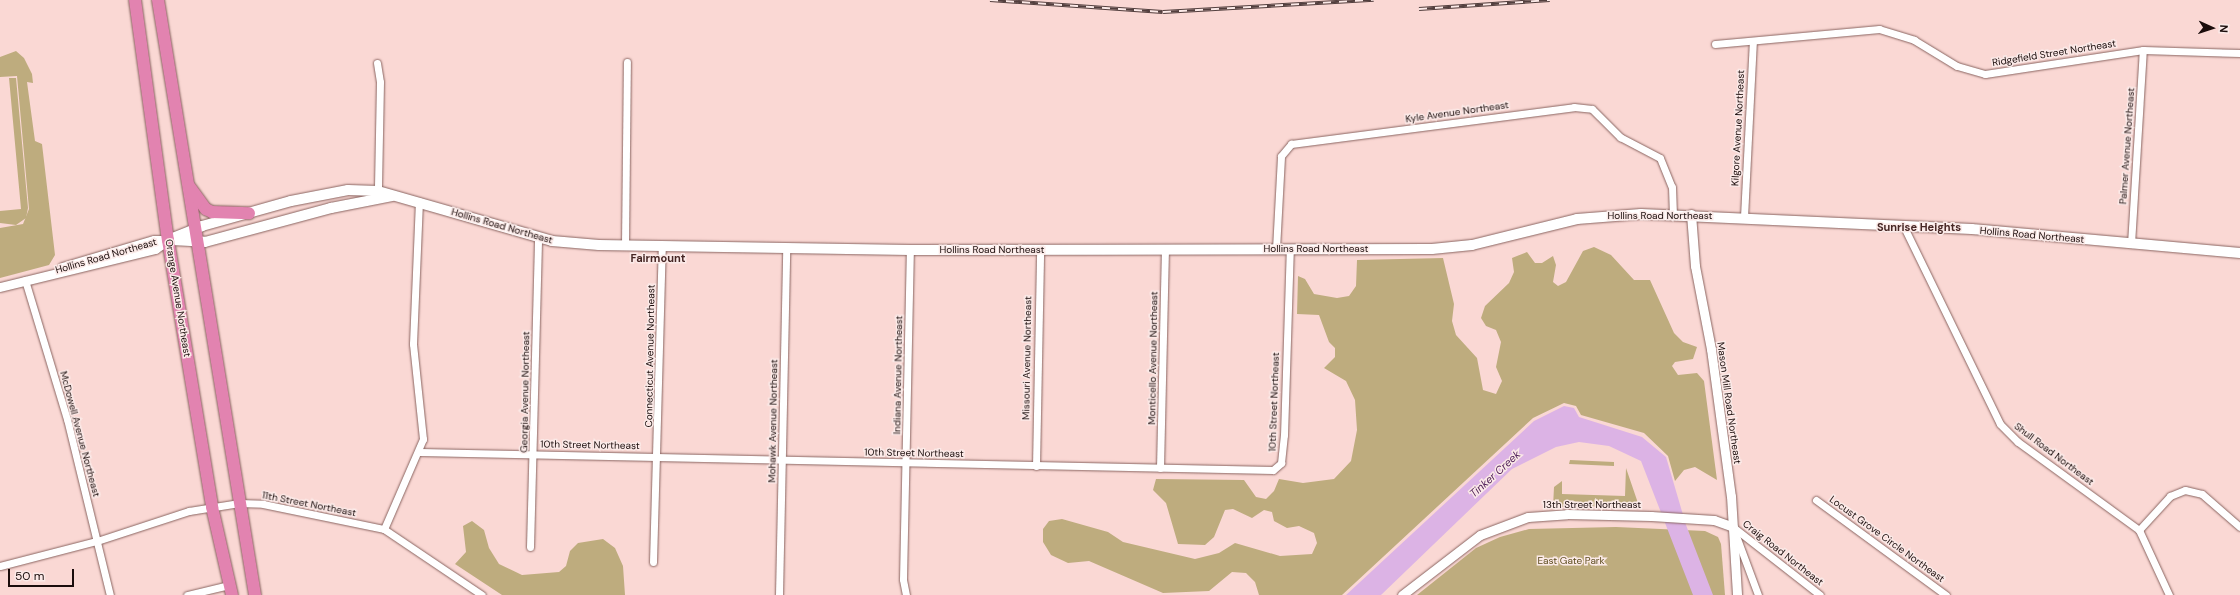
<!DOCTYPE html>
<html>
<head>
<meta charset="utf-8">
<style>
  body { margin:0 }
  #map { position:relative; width:2240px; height:595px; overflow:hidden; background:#fad8d4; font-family:"DM Sans",sans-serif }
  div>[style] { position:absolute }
  .green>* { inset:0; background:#beac7e }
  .water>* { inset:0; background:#dcb3e5 }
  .roads { filter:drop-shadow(0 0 1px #8a6561) drop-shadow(0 0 1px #8a6561) }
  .minor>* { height:7px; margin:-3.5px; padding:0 3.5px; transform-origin:3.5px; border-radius:3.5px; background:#fff }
  .tertiary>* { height:9px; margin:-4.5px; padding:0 4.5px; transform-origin:4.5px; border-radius:4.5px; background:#fff }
  .secondary>* { height:10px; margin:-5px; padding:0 5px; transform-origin:5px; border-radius:5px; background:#fff }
  .trunk>* { height:12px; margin:-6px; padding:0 6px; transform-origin:6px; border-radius:6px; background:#e283b0 }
  .rail>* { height:4px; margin-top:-2px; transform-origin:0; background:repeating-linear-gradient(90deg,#fbeae8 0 8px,#523f3e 0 16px); box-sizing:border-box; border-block:1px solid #523f3e }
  span { translate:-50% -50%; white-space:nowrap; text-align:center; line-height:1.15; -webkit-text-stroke:3px #fbeae8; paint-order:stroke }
  .street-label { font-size:10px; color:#1b0d0c }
  .park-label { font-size:10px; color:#5e4d1f }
  .neighbourhood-label { font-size:11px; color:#462624; font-weight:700 }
  .water-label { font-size:11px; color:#4d1c57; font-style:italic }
  .north { position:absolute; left:2192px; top:8px; width:40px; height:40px; -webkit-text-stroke:3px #fbeae8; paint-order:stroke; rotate:93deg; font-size:11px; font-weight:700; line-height:16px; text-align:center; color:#1b0d0c }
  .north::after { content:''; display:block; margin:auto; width:14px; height:18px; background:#1b0d0c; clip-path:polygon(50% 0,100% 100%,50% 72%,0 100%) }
  .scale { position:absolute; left:8px; top:569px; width:66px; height:18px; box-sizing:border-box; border:2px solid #1b0d0c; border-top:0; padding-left:5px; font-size:12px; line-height:14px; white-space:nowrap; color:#1b0d0c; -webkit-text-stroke:3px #fbeae8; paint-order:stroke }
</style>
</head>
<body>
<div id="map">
  <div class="green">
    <div style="clip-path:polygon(16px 51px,24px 58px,32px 74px,33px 83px,27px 82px,35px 141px,42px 144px,55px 255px,49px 265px,0 278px,0 228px,23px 224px,29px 209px,17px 76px,0 77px,0 57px)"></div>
    <div style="clip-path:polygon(9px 78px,16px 78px,28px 208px,26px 218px,16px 225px,0 223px,0 211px,21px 209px)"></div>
    <div style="clip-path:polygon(1594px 247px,1611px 255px,1634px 280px,1650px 280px,1674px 333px,1683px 342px,1697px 347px,1693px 359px,1675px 362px,1672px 366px,1678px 375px,1697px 373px,1704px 381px,1717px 480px,1695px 467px,1684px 470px,1675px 481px,1668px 456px,1644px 433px,1581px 415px,1576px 406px,1564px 403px,1533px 418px,1342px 595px,1259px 595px,1255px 582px,1246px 573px,1232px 572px,1209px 591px,1163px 593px,1089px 561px,1068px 563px,1051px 555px,1043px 542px,1043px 529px,1049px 521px,1062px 519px,1108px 532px,1123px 542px,1195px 559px,1219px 553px,1235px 543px,1280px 556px,1312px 554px,1317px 543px,1314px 533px,1299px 526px,1287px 528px,1274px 521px,1272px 512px,1264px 510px,1252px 518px,1233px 509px,1225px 510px,1214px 537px,1205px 545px,1178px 544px,1166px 503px,1153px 490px,1156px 479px,1244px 480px,1256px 497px,1266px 499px,1274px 491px,1279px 479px,1303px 483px,1334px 479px,1351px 461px,1357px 430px,1355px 400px,1346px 381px,1324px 368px,1335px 357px,1335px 348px,1329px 342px,1319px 315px,1297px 314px,1298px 276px,1305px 279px,1314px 294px,1337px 298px,1349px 296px,1356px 286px,1357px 260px,1443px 258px,1454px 304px,1452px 321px,1456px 335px,1477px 358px,1483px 390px,1496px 394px,1502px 381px,1496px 367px,1501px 342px,1496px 330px,1486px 326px,1481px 318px,1485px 306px,1509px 283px,1514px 272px,1512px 258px,1527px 252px,1535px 263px,1542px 263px,1553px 256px,1556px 265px,1553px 282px,1558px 286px,1566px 282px,1583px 251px)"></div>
    <div style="clip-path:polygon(1570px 460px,1614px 462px,1614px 466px,1569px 464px)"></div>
    <div style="clip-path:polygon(1626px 468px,1639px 506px,1553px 507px,1554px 487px,1562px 481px,1562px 494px,1625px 496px)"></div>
    <div style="clip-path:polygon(472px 521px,484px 530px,489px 548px,499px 564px,522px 575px,559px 572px,566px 566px,570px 551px,578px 543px,603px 539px,615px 548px,623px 566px,625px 595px,502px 595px,455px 564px,466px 552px,463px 526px)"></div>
    <div style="clip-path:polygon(1616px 527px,1705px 531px,1718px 537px,1721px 544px,1725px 595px,1417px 595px,1476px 548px,1500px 537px,1529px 529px)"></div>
  </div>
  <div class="water">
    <div style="clip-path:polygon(1564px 406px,1574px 408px,1579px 417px,1642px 437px,1666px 457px,1686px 525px,1713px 595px,1693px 595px,1641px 461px,1609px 446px,1579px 442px,1556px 447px,1512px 469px,1381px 595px,1346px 595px,1534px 421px)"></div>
  </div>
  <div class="roads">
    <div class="minor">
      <div style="left:1715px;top:44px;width:165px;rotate:-5.2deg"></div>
      <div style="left:1879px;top:29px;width:37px;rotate:17deg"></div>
      <div style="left:1914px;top:40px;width:50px;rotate:31.2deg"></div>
      <div style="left:1957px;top:66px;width:29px;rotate:16deg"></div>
      <div style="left:1985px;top:74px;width:160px;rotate:-8.6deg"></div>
      <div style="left:2143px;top:50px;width:97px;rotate:1.8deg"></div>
      <div style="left:377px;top:63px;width:19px;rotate:81deg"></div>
      <div style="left:380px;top:82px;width:109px;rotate:91.1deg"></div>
      <div style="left:1744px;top:217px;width:176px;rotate:-87.1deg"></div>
      <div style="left:1903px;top:225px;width:221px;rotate:64deg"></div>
      <div style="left:2000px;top:424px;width:25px;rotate:45deg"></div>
      <div style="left:2018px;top:442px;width:150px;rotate:36deg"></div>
      <div style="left:2139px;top:530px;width:72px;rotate:65.2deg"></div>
      <div style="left:2131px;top:244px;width:194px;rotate:-86.5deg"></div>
      <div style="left:625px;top:245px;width:183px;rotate:-89.4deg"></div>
      <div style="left:1276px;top:249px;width:93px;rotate:-86.9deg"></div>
      <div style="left:1281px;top:156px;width:16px;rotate:-50deg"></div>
      <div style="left:1291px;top:144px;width:285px;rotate:-7.4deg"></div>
      <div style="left:1574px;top:107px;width:18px;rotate:6deg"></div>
      <div style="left:1592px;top:109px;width:40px;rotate:45deg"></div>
      <div style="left:1620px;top:137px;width:45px;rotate:27.7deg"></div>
      <div style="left:1660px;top:158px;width:31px;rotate:68deg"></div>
      <div style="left:1672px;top:187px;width:27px;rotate:88deg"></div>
      <div style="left:25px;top:280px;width:145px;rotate:73.2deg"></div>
      <div style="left:67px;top:419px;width:181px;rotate:76.3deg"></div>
      <div style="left:420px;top:452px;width:853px;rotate:1.21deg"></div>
      <div style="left:1273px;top:470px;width:11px;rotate:-41deg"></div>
      <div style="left:1281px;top:463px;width:28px;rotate:-84deg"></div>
      <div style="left:1284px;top:435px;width:186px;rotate:-88.2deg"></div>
      <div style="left:1036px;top:466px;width:216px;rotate:-88.9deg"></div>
      <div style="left:1160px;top:468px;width:219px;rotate:-88.7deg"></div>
      <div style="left:1816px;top:500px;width:161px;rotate:36.2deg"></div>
      <div style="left:1733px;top:527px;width:110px;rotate:38deg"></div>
      <div style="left:384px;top:529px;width:98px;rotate:-66.6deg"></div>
      <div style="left:423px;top:439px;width:96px;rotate:-96deg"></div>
      <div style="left:413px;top:344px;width:143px;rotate:-87.6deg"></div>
      <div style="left:2139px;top:530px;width:46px;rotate:-47.6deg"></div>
      <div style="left:2170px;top:496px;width:16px;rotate:-22deg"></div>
      <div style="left:2185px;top:490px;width:17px;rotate:13deg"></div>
      <div style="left:2202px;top:494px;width:50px;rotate:41deg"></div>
      <div style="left:1735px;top:533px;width:66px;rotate:69.6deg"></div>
      <div style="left:530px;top:547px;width:310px;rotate:-88.5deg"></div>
      <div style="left:653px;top:562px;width:316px;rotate:-88.4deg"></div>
      <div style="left:0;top:566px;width:100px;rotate:-14.5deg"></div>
      <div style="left:97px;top:541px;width:97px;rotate:-18.1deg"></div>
      <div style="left:189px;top:511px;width:51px;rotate:-9.1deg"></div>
      <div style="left:239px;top:503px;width:24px;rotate:2deg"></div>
      <div style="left:263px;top:504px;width:124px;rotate:11.7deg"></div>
      <div style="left:384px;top:529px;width:118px;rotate:34deg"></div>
      <div style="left:187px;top:595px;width:43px;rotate:-13.4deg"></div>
      <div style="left:779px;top:595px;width:347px;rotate:-88.8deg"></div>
      <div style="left:906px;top:595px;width:16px;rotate:-101deg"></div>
      <div style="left:903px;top:579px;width:329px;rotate:-88.8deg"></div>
    </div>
    <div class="tertiary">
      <div style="left:1691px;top:214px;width:52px;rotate:85.6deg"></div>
      <div style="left:1695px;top:266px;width:85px;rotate:79.1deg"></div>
      <div style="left:1711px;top:349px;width:148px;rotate:82.3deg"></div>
      <div style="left:1731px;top:496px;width:99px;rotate:86.5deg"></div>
      <div style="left:62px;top:267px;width:96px;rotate:-16.4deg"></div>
      <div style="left:154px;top:240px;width:14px"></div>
      <div style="left:0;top:287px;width:160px;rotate:-13.8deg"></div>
      <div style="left:155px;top:249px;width:16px;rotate:-35deg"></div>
      <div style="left:1402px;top:595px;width:98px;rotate:-37.6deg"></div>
      <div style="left:1480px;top:535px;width:51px;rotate:-20.6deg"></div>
      <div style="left:1528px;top:517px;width:39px;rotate:-4deg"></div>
      <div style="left:1567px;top:514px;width:84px;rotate:1.4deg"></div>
      <div style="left:1651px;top:516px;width:63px;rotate:3.6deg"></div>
      <div style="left:1714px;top:520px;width:20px;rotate:20deg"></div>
    </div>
    <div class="secondary">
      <div style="left:168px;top:240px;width:37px;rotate:-22deg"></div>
      <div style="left:202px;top:226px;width:92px;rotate:-15.7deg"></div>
      <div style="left:291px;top:201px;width:58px;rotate:-10.9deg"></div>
      <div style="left:348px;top:190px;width:30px;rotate:2deg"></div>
      <div style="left:378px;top:191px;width:181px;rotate:16deg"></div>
      <div style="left:552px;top:241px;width:47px;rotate:4.9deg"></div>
      <div style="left:599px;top:245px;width:311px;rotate:0.9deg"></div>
      <div style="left:910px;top:250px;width:522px;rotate:-0.11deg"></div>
      <div style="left:1432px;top:249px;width:40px;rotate:-5.7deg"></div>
      <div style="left:1472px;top:245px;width:108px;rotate:-13.9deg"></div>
      <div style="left:1577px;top:219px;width:64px;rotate:-4.5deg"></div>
      <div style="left:1641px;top:214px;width:331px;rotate:2.6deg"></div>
      <div style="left:1972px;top:229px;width:269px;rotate:5.1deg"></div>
      <div style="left:172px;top:240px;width:33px;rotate:3deg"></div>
      <div style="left:205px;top:242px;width:131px;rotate:-15.1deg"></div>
      <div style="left:331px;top:208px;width:62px;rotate:-11.1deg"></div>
    </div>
    <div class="trunk">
      <div style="left:135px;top:0;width:242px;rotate:82.2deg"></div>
      <div style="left:168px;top:240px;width:271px;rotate:80.6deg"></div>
      <div style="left:212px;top:507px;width:90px;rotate:77.2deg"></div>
      <div style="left:158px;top:0;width:603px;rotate:80.74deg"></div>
      <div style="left:189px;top:186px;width:29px;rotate:54deg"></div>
      <div style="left:206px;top:209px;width:7px;rotate:27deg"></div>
      <div style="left:212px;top:212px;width:37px;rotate:2deg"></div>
    </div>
  </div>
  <div class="rail">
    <div style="left:990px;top:0;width:173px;rotate:4deg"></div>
    <div style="left:1163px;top:12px;width:211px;rotate:-3.3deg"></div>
    <div style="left:1419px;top:9px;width:131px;rotate:-3.9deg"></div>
  </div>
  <div class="street-label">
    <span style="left:2054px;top:53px;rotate:-9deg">Ridgefield Street Northeast</span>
    <span style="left:1457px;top:112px;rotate:-8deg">Kyle Avenue Northeast</span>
    <span style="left:1738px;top:128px;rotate:-87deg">Kilgore Avenue Northeast</span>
    <span style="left:2127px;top:146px;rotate:-86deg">Palmer Avenue Northeast</span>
    <span style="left:1660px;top:216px">Hollins Road Northeast</span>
    <span style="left:502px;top:226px;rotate:16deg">Hollins Road Northeast</span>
    <span style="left:2032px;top:235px;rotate:5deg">Hollins Road Northeast</span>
    <span style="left:1316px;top:249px">Hollins Road Northeast</span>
    <span style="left:992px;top:250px">Hollins Road Northeast</span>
    <span style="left:106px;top:256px;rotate:-16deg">Hollins Road Northeast</span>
    <span style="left:178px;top:298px;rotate:81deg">Orange Avenue Northeast</span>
    <span style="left:650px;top:356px;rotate:-89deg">Connecticut Avenue Northeast</span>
    <span style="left:1027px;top:358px;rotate:-89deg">Missouri Avenue Northeast</span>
    <span style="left:1153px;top:358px;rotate:-89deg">Monticello Avenue Northeast</span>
    <span style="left:898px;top:375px;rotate:-89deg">Indiana Avenue Northeast</span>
    <span style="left:525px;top:392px;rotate:-89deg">Georgia Avenue Northeast</span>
    <span style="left:1274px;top:402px;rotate:-88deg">10th Street Northeast</span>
    <span style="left:1729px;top:403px;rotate:82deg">Mason Mill Road Northeast</span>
    <span style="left:773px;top:421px;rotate:-89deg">Mohawk Avenue Northeast</span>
    <span style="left:80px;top:434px;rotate:75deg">McDowell Avenue Northeast</span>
    <span style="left:590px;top:445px;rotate:1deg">10th Street Northeast</span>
    <span style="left:914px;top:453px;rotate:1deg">10th Street Northeast</span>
    <span style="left:2054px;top:454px;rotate:37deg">Shull Road Northeast</span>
    <span style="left:309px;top:504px;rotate:11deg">11th Street Northeast</span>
    <span style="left:1592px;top:505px">13th Street Northeast</span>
    <span style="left:1887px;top:539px;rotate:36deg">Locust Grove Circle Northeast</span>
    <span style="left:1783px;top:553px;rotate:38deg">Craig Road Northeast</span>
  </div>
  <div class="park-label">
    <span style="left:1571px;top:561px">East Gate Park</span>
  </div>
  <div class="neighbourhood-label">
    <span style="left:1919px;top:227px">Sunrise Heights</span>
    <span style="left:658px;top:258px">Fairmount</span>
  </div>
  <div class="water-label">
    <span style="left:1495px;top:474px;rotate:-42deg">Tinker Creek</span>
  </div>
  <div class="north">N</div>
  <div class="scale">50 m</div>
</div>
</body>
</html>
